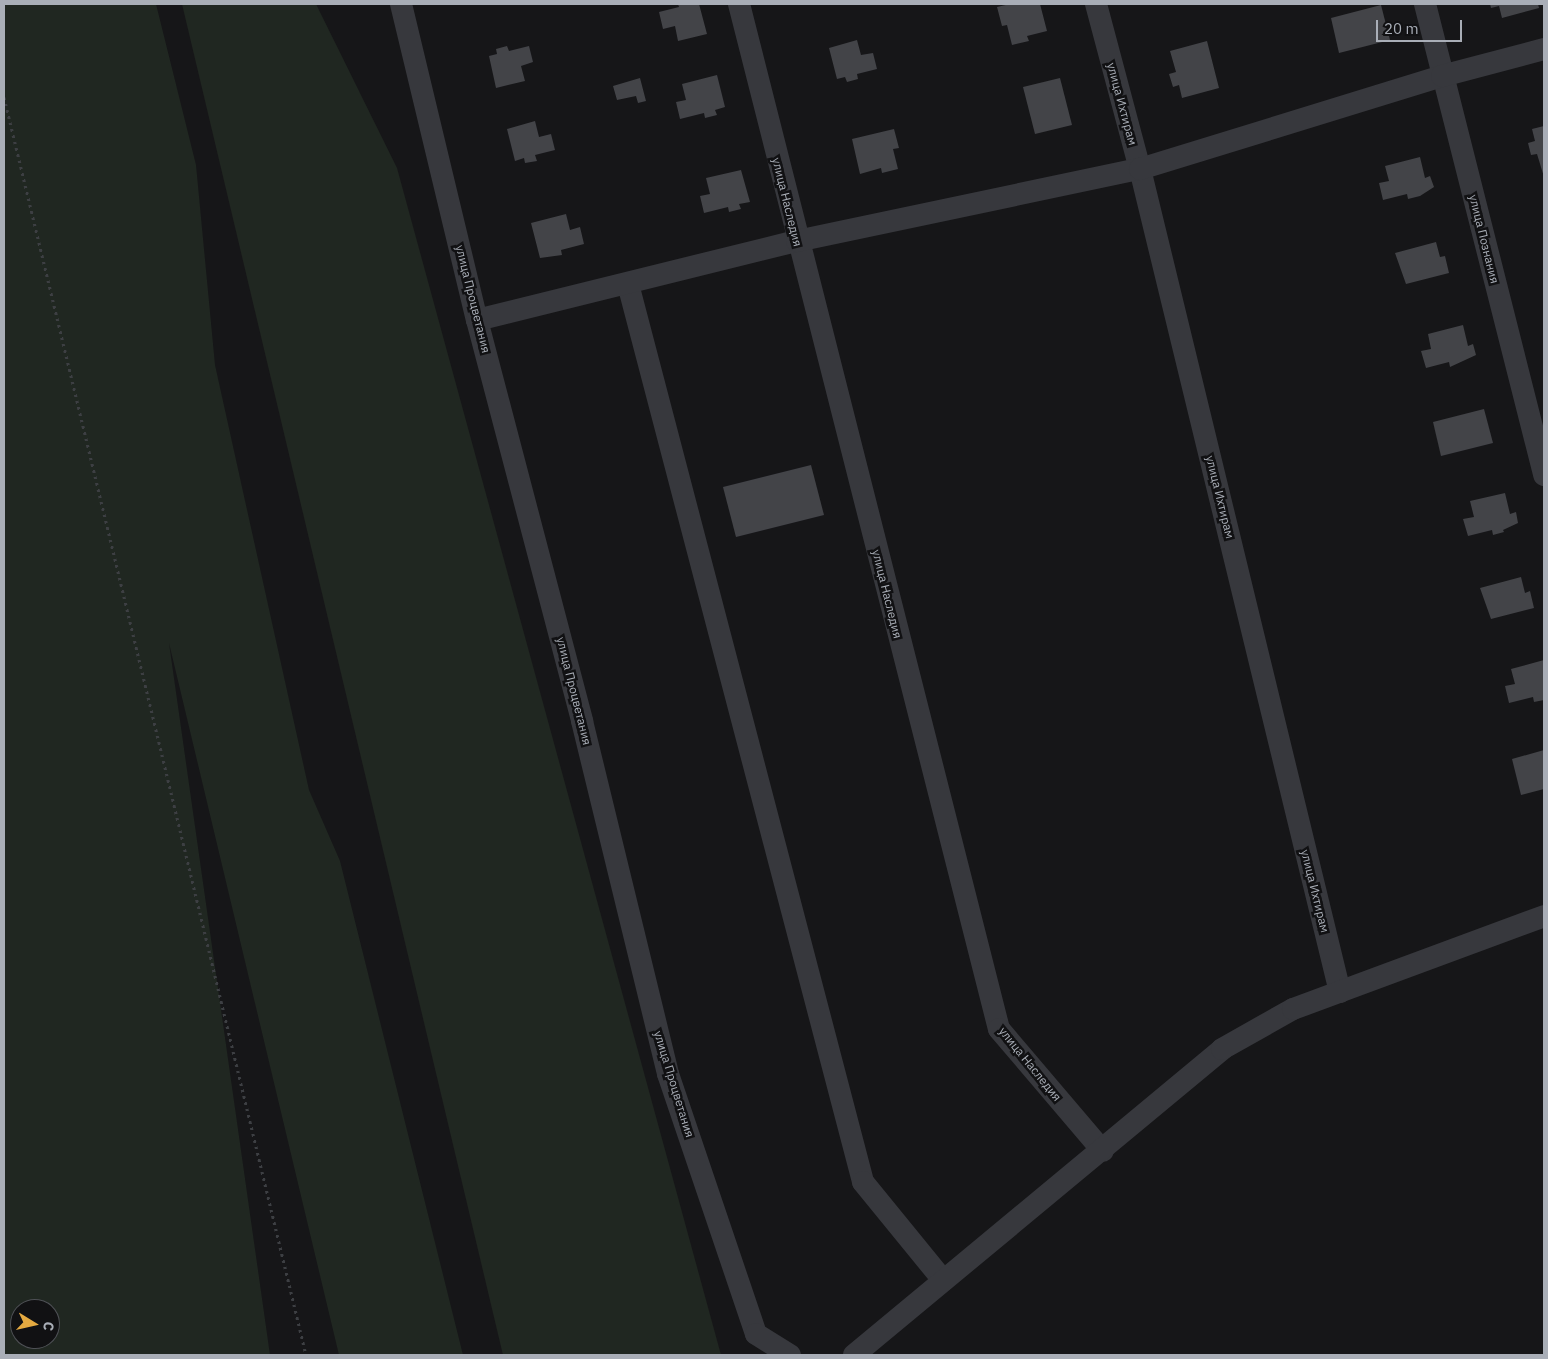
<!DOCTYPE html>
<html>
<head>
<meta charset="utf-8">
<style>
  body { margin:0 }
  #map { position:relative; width:1548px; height:1359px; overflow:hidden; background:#161618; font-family:"IBM Plex Sans",sans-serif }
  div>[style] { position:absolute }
  .green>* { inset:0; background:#202721 }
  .building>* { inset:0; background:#434448 }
  .path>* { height:3px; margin-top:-1.5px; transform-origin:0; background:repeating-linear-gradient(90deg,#3d3f43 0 2.5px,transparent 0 6.5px) }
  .street>* { height:22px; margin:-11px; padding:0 11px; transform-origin:11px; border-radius:11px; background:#37383d }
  span { translate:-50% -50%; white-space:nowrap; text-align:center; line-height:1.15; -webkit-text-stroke:5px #111113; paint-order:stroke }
  .street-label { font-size:12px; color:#a9aeb7 }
  .frame { position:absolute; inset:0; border:5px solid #a9aeb7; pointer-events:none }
  .north { position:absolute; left:10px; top:1299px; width:50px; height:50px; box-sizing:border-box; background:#111113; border:1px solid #4e5055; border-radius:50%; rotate:99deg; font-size:14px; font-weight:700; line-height:20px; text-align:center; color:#a9aeb7 }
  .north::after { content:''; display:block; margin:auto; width:18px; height:22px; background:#e5aa41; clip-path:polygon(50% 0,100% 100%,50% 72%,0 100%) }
  .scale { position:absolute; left:1376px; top:20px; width:86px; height:22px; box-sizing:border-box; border:2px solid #a9aeb7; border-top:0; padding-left:6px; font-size:15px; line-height:18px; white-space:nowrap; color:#a9aeb7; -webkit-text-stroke:4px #111113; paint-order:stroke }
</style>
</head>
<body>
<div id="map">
  <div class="green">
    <div style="clip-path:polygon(evenodd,4px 4px,156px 4px,196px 165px,215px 365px,309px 790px,340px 861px,463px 1355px,339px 1355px,169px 643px,270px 1355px,4px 1355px,4px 4px,20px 1309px,50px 1309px,50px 1339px,20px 1339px,20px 1309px)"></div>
    <div style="clip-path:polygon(182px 4px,316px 4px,397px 168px,721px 1355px,503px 1355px)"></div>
  </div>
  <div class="building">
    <div style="clip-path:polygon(678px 4px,699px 4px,707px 34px,678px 41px,675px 26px,663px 29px,659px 12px,679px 7px)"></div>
    <div style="clip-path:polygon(1010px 4px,1040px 4px,1047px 31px,1027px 36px,1029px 41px,1012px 45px,1007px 25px,1002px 26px,997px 7px)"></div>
    <div style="clip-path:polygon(1490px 4px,1538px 4px,1539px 8px,1502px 18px,1499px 6px,1491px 8px)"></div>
    <div style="clip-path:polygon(1381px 5px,1390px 40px,1339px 53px,1331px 18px)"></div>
    <div style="clip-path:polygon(857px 40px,861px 55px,873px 53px,877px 69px,857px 74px,858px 79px,847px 82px,845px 77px,837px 79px,829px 48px)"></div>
    <div style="clip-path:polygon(1207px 41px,1219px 88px,1182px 98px,1179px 85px,1173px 87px,1169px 74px,1176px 72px,1170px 51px)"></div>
    <div style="clip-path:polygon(507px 46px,509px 51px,529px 46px,533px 62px,521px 66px,525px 81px,496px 88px,489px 56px,497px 54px,496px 49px)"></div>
    <div style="clip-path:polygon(717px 75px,725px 107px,715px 110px,717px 115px,705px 118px,704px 113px,680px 119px,676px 102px,686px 100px,682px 84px)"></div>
    <div style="clip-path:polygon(640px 78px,646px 101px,638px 103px,636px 96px,617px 100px,613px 86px)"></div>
    <div style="clip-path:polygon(1060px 78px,1072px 125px,1035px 134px,1023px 87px)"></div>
    <div style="clip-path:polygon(535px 121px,539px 137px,551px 134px,555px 150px,535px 155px,537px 161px,525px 163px,524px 158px,515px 161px,507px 129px)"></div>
    <div style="clip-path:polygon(1544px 126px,1544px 177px,1537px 154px,1531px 155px,1528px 143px,1535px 141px,1532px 129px)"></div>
    <div style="clip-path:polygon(894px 129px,899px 148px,893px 149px,898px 169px,882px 173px,881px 168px,860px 174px,852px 139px)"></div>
    <div style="clip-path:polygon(1420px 157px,1425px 178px,1430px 176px,1434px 187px,1420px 196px,1408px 199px,1407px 194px,1383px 200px,1379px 183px,1389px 181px,1385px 166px)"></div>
    <div style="clip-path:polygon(741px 170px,750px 202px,739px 204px,741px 209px,729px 212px,728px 207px,704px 213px,700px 196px,710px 194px,706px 178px)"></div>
    <div style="clip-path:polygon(566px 214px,570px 230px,580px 227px,584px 244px,561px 250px,562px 255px,540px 258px,531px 223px)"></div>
    <div style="clip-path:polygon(1436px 242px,1440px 257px,1445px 256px,1449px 273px,1406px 284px,1395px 253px)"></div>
    <div style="clip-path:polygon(1463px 325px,1468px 346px,1473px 344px,1476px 355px,1450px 367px,1449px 362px,1426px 368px,1421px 351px,1431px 349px,1428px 334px)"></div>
    <div style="clip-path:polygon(1484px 409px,1493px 443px,1441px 456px,1433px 422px)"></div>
    <div style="clip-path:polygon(811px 465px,824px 515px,736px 537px,723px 487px)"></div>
    <div style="clip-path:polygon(1505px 493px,1510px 514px,1516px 512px,1518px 523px,1503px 530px,1504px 532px,1493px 535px,1492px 530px,1468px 536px,1463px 519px,1474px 517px,1470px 501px)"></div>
    <div style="clip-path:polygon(1521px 577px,1525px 593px,1530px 591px,1534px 608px,1491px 619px,1480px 588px)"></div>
    <div style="clip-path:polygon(1544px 660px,1544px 700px,1534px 702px,1533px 697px,1509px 703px,1505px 686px,1515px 684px,1511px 669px)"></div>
    <div style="clip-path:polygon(1544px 750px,1544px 789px,1521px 795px,1512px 759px)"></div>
  </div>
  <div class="path">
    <div style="left:4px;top:97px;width:1294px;rotate:76.5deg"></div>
  </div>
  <div class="street">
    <div style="left:401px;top:4px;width:325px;rotate:76.5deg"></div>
    <div style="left:477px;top:320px;width:415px;rotate:75.3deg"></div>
    <div style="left:582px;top:721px;width:363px;rotate:76.3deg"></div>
    <div style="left:668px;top:1074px;width:274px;rotate:71.3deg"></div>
    <div style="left:756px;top:1334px;width:40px;rotate:32deg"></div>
    <div style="left:739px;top:4px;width:1057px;rotate:75.77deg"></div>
    <div style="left:999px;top:1029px;width:160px;rotate:49.6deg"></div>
    <div style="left:1096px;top:4px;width:171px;rotate:75.1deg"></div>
    <div style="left:1140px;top:169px;width:847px;rotate:76.34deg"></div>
    <div style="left:1425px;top:4px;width:486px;rotate:75.8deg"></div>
    <div style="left:628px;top:284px;width:928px;rotate:75.33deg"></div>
    <div style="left:863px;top:1182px;width:127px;rotate:50.8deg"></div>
    <div style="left:477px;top:320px;width:330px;rotate:-13.9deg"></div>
    <div style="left:797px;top:241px;width:350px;rotate:-11.9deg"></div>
    <div style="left:1140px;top:169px;width:316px;rotate:-17.1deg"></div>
    <div style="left:1442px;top:76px;width:106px;rotate:-14.8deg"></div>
    <div style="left:854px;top:1355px;width:479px;rotate:-39.7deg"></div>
    <div style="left:1222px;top:1049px;width:81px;rotate:-29.4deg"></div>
    <div style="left:1293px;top:1009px;width:268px;rotate:-20.3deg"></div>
  </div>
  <div class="street-label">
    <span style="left:1122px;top:104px;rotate:75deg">улица Ихтирам</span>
    <span style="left:787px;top:202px;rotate:76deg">улица Наследия</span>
    <span style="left:1484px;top:239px;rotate:76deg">улица Познания</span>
    <span style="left:473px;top:299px;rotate:76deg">улица Процветания</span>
    <span style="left:1220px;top:497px;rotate:76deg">улица Ихтирам</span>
    <span style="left:887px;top:594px;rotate:76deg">улица Наследия</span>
    <span style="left:574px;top:691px;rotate:76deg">улица Процветания</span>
    <span style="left:1315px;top:891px;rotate:76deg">улица Ихтирам</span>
    <span style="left:1030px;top:1064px;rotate:51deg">улица Наследия</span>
    <span style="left:674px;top:1084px;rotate:73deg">улица Процветания</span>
  </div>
  <div class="frame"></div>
  <div class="north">С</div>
  <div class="scale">20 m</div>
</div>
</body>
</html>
